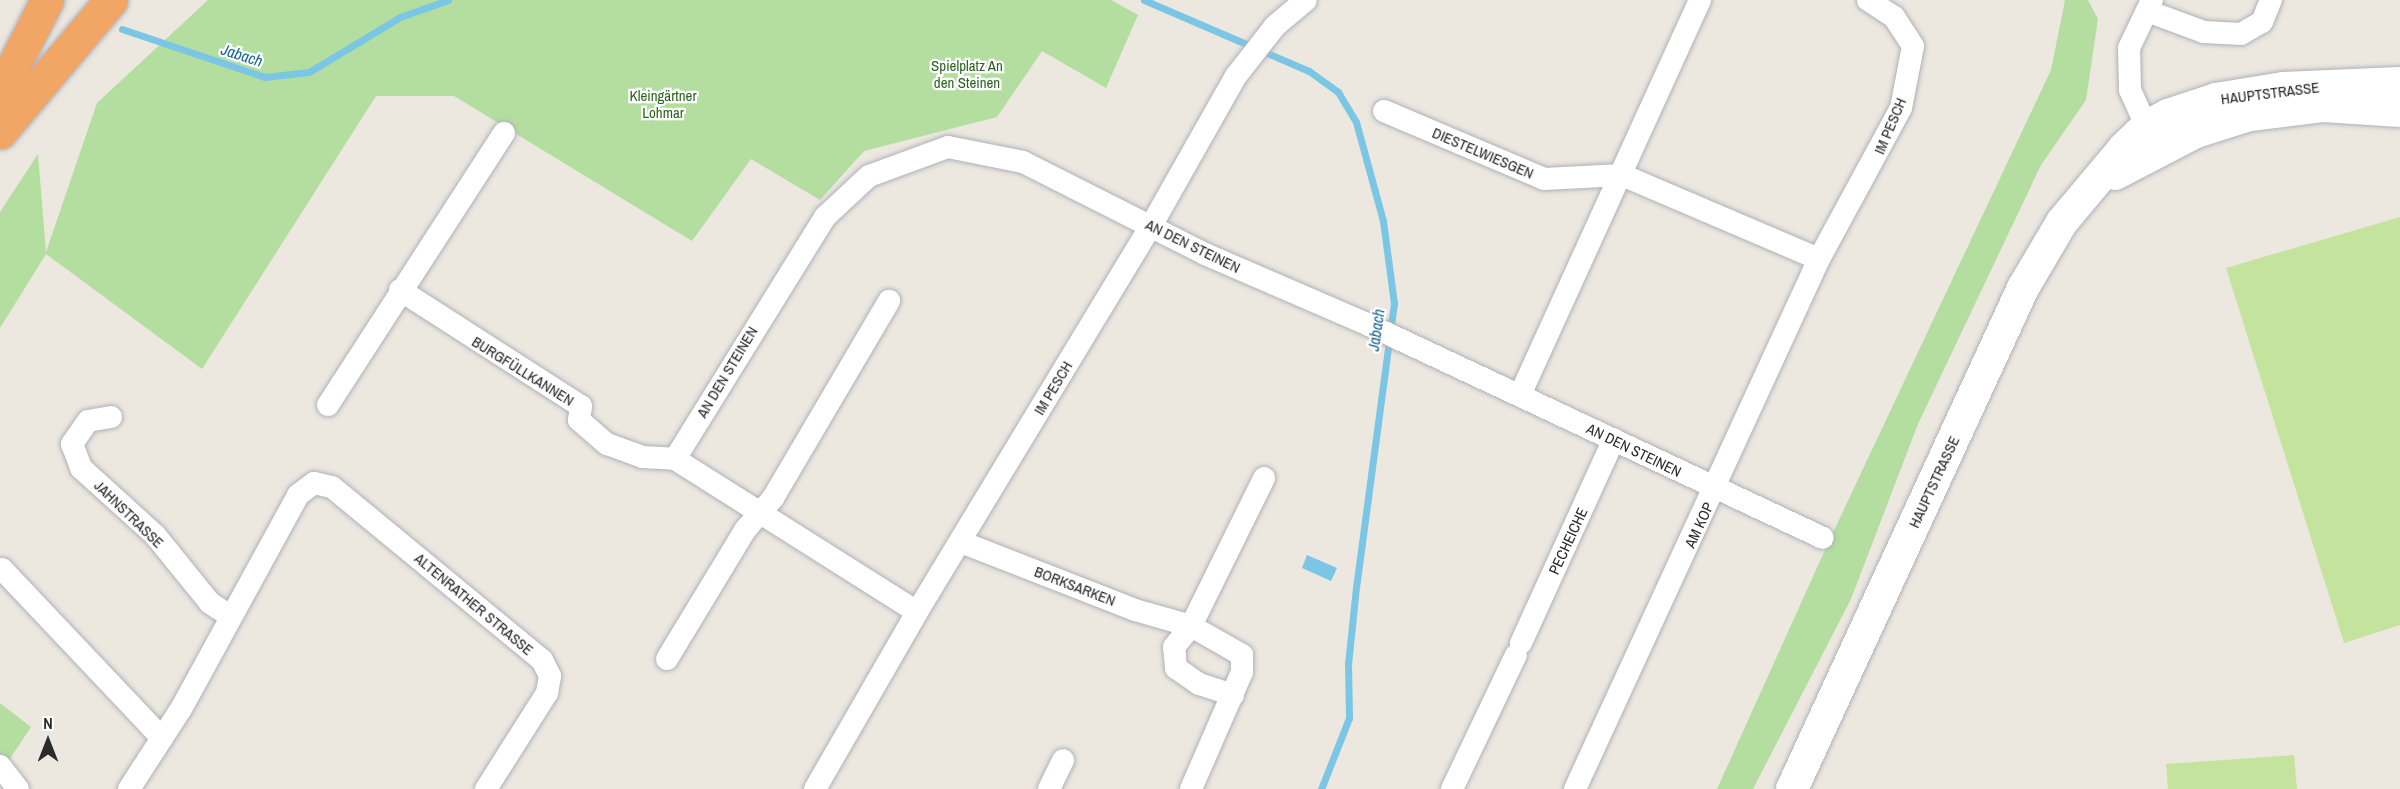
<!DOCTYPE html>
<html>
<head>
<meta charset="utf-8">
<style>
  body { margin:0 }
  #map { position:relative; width:2400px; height:789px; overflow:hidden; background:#ece7df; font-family:"Archivo Narrow",sans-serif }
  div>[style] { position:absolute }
  .green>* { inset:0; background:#b3dea0 }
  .pitch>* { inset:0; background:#c4e49d }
  .water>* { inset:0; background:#7bc6e5 }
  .stream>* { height:7px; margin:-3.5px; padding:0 3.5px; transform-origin:3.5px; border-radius:3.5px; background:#7bc6e5 }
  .roads { filter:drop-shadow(0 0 2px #afb1bb) drop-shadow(0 0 2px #afb1bb) }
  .street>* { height:22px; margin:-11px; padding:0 11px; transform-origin:11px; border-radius:11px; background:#fff }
  .secondary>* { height:32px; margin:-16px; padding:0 16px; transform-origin:16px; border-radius:16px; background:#fff }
  .highway>* { height:33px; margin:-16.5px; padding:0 16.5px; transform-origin:16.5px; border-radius:16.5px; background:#f1a665 }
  span { translate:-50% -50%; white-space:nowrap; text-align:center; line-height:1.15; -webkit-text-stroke:4.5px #fff; paint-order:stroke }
  .park-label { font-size:15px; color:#2c6321 }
  .street-label { font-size:15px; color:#2b2b2b }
  .water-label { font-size:16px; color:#196592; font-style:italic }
  .north { position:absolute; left:18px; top:711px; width:60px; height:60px; -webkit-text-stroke:4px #fff; paint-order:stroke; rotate:0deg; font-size:16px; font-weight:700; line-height:24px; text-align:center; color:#2b2b2b }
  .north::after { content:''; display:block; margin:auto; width:21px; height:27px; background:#2b2b2b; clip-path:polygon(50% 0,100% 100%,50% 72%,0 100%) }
</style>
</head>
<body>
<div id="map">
  <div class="green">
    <div style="clip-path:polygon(208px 0,1111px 0,1138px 15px,1106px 88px,1042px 51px,997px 117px,864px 151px,820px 200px,751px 159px,692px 241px,454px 96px,376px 96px,202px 369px,46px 254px,0 328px,0 212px,38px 154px,46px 252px,97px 103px)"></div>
    <div style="clip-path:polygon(2065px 0,2088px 0,2098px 19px,2086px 100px,2041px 165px,1918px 424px,1851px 599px,1753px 789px,1717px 789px,1829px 541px,2051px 70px)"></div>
    <div style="clip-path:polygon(0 703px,31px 727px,7px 763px,0 757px)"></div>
  </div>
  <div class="pitch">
    <div style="clip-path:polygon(2400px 217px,2400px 625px,2344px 643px,2226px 268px)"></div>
    <div style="clip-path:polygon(2294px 755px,2297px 789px,2168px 789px,2166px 764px)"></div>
  </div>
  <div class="water">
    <div style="clip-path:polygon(1307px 555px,1337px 568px,1331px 581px,1302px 568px)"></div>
  </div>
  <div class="stream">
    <div style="left:1144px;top:0;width:180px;rotate:23.3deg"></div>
    <div style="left:1309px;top:71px;width:36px;rotate:36deg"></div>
    <div style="left:1338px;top:92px;width:35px;rotate:59deg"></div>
    <div style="left:1356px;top:122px;width:103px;rotate:74.7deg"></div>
    <div style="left:1383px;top:221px;width:83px;rotate:82.4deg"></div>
    <div style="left:1394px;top:303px;width:287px;rotate:97.6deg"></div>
    <div style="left:1356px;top:587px;width:77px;rotate:95.9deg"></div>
    <div style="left:1348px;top:664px;width:54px;rotate:88.9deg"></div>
    <div style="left:1349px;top:718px;width:76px;rotate:111.5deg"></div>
    <div style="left:122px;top:29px;width:151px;rotate:18.6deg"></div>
    <div style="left:265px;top:77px;width:44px;rotate:-6.5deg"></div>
    <div style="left:309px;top:72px;width:106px;rotate:-31.1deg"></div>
    <div style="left:400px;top:17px;width:51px;rotate:-19.5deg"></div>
  </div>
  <div class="roads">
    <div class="street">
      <div style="left:2152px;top:0;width:53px;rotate:115.6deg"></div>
      <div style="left:2129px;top:48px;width:42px;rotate:88.6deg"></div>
      <div style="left:2130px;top:90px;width:56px;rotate:65.7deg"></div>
      <div style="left:2147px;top:11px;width:61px;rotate:20.2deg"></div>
      <div style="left:2204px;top:32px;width:37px;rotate:3deg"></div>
      <div style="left:2241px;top:34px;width:24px;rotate:-30deg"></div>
      <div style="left:2262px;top:22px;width:24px;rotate:-68deg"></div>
      <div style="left:1384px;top:111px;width:174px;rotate:23deg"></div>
      <div style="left:1544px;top:179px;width:78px;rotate:-2.9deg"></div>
      <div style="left:1622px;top:175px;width:214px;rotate:23.1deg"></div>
      <div style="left:400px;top:290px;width:215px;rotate:32.7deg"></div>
      <div style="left:581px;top:406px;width:14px;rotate:98deg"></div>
      <div style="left:579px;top:420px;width:37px;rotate:41deg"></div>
      <div style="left:607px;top:444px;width:37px;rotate:20deg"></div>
      <div style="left:642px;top:457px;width:33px;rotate:3deg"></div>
      <div style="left:675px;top:459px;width:286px;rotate:32.3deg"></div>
      <div style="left:1520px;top:395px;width:434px;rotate:-65.5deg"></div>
      <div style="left:328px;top:405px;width:324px;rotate:-57.1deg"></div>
      <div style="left:111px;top:417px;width:23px;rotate:170deg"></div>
      <div style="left:88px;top:421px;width:28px;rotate:125deg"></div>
      <div style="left:72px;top:444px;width:26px;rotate:69deg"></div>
      <div style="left:81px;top:468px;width:100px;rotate:42.2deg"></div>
      <div style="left:155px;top:535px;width:87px;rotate:51deg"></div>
      <div style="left:210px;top:603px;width:24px;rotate:33deg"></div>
      <div style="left:675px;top:459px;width:285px;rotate:-58.2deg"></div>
      <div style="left:825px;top:217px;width:60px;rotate:-43deg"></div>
      <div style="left:869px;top:176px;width:84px;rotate:-20.2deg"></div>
      <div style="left:948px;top:147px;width:76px;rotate:11.3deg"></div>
      <div style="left:1023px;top:162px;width:204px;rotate:26.8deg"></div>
      <div style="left:1205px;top:254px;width:179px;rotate:23.4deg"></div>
      <div style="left:1369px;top:325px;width:501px;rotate:25.13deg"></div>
      <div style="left:961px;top:542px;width:187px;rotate:21.3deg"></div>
      <div style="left:1135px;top:610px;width:58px;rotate:15.9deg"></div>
      <div style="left:1191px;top:626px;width:59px;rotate:29.6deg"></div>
      <div style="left:1242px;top:655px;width:17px;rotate:90deg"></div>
      <div style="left:1242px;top:672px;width:128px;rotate:113.6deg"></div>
      <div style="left:2px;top:569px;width:233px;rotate:46.6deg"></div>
      <div style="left:1521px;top:643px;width:224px;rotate:-65.5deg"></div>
      <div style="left:667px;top:659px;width:151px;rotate:-58.8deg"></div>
      <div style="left:745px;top:530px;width:43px;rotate:-48.8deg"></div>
      <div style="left:773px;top:498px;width:229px;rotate:-59.5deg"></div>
      <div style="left:1233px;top:695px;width:36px;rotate:-162deg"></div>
      <div style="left:1199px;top:684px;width:28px;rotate:-145deg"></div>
      <div style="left:1176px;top:668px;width:21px;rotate:-95deg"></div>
      <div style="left:1174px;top:647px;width:27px;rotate:-51deg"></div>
      <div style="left:1191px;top:626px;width:165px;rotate:-63.7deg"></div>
      <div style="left:0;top:766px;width:29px;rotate:52deg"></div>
      <div style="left:129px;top:789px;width:95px;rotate:-57deg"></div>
      <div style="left:181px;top:709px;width:244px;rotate:-61.3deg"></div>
      <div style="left:298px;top:495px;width:20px;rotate:-37deg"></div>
      <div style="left:314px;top:483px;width:18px;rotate:13deg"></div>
      <div style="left:332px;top:487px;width:272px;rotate:39.5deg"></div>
      <div style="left:542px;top:660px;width:18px;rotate:63deg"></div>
      <div style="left:550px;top:676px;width:17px;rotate:100deg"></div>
      <div style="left:547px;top:693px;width:114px;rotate:122.4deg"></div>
      <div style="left:815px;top:789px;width:204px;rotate:-60deg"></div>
      <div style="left:917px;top:612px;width:451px;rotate:-58.8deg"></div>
      <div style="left:1151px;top:226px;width:172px;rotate:-60.5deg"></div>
      <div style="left:1236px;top:76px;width:63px;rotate:-52deg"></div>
      <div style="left:1275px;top:26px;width:40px;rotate:-40deg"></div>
      <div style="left:1049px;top:789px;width:32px;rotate:-64deg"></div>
      <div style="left:1452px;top:789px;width:148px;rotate:-64.5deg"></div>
      <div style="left:1575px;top:789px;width:583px;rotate:-65.28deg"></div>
      <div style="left:1819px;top:259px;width:172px;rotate:-61.5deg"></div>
      <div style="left:1901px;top:108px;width:63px;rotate:-79deg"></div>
      <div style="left:1913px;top:46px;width:35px;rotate:-123deg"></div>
      <div style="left:1894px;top:17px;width:31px;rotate:-147deg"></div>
    </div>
    <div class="secondary">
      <div style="left:2115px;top:174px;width:91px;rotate:-27.4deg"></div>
      <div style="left:2196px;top:132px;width:57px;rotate:-17.5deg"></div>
      <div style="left:2250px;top:115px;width:75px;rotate:-6.9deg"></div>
      <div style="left:2324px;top:106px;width:76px;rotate:3.8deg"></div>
      <div style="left:1792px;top:789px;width:552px;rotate:-65.25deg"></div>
      <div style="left:2023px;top:288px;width:77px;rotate:-59.4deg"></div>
      <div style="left:2062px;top:222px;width:97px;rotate:-50deg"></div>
      <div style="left:2124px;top:148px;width:30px;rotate:-44deg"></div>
      <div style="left:2146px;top:127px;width:25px;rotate:-29deg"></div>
      <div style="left:2168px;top:115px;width:51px;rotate:-18.4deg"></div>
      <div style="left:2216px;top:99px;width:68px;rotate:-9.3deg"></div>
      <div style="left:2283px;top:88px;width:117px;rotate:-2.4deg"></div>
    </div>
    <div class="highway">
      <div style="left:0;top:92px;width:103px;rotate:-62.9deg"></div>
      <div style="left:0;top:132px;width:172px;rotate:-49.9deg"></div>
    </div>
  </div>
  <div class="park-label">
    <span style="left:967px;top:74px">Spielplatz An<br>den Steinen</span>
    <span style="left:663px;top:104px">Kleingärtner<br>Lohmar</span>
  </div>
  <div class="street-label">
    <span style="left:2270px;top:93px;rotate:-7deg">HAUPTSTRASSE</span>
    <span style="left:1890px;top:126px;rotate:-67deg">IM PESCH</span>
    <span style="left:1483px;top:153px;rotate:23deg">DIESTELWIESGEN</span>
    <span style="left:1193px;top:246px;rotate:26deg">AN DEN STEINEN</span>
    <span style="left:523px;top:371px;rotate:32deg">BURGFÜLLKANNEN</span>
    <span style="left:727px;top:372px;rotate:-59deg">AN DEN STEINEN</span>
    <span style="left:1053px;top:388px;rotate:-59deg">IM PESCH</span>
    <span style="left:1634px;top:450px;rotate:26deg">AN DEN STEINEN</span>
    <span style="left:1934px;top:482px;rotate:-65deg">HAUPTSTRASSE</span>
    <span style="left:129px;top:514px;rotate:44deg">JAHNSTRASSE</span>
    <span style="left:1699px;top:525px;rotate:-65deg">AM KOP</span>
    <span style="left:1568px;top:541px;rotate:-65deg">PECHEICHE</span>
    <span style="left:1075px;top:586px;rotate:21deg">BORKSARKEN</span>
    <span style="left:474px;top:604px;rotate:40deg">ALTENRATHER STRASSE</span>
  </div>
  <div class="water-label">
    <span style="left:242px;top:55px;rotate:18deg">Jabach</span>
    <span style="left:1376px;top:330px;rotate:-82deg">Jabach</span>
  </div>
  <div class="north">N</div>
</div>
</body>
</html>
